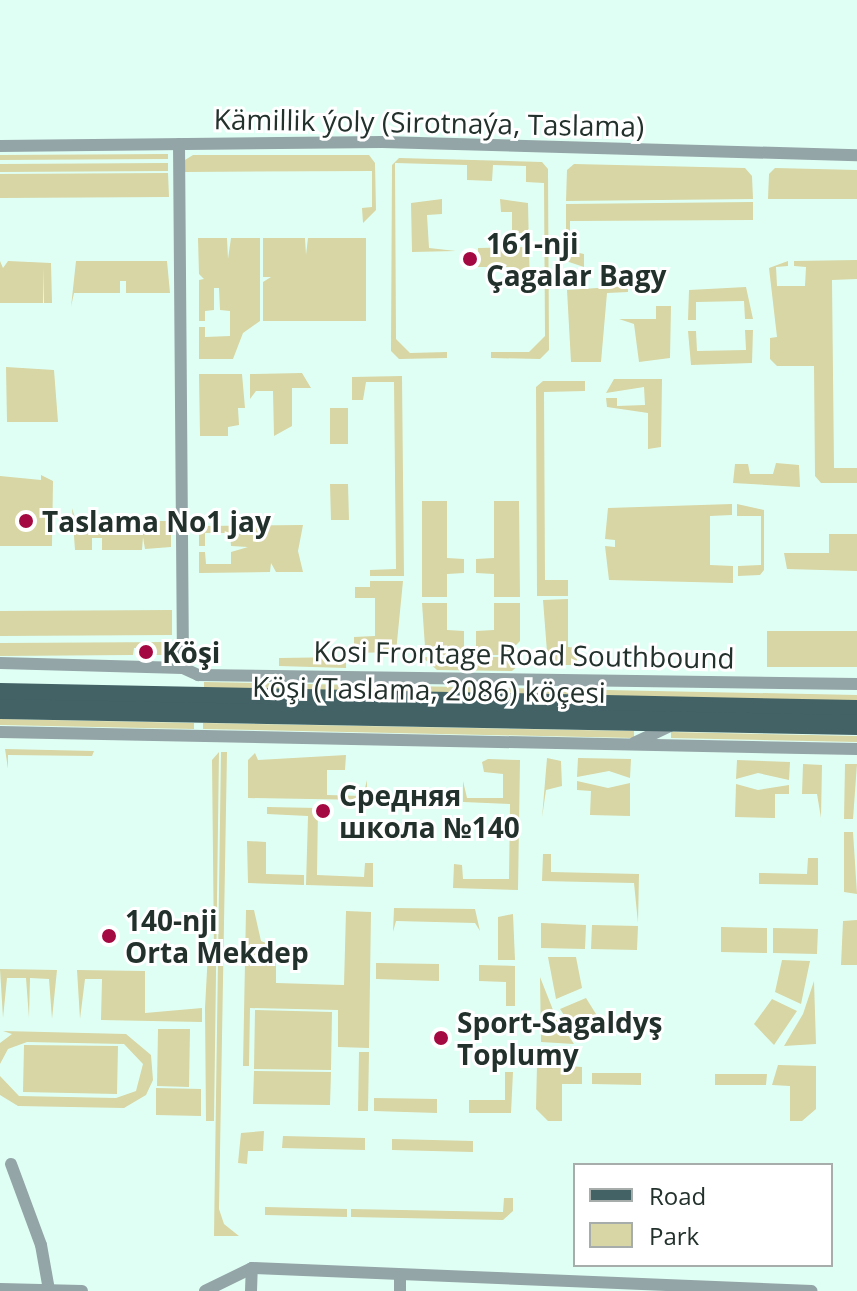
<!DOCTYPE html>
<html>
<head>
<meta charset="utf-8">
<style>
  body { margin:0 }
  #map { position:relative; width:857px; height:1291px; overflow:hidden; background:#e0fff4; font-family:"Open Sans",sans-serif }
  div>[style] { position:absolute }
  .green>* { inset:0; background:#d7d6a4 }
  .street>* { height:12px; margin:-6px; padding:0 6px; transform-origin:6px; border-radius:6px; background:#94a5a7 }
  .primary>* { height:20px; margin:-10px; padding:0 10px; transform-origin:10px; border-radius:10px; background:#436266 }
  .dots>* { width:22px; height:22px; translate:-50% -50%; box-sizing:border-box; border:4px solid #fff; border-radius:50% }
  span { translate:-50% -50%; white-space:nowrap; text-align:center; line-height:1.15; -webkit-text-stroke:6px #fff; paint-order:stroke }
  .street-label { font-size:28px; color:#23312c }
  .poi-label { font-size:28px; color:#23312c; font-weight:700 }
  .left { translate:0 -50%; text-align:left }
  .legend { position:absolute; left:573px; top:1163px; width:260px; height:104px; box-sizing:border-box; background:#fff; border:2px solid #a7adab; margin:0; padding:10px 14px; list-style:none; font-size:24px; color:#23312c }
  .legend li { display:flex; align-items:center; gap:16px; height:40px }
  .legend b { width:40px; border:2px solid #a7adab }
</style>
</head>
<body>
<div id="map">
  <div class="green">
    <div style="clip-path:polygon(168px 154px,168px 159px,0 160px,0 155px)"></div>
    <div style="clip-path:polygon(193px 155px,369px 155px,375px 163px,376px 210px,363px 223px,362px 208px,372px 207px,372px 171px,183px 172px,185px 160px)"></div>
    <div style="clip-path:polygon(399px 158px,542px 162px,548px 169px,549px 350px,540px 359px,491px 358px,491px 352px,529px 352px,545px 336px,544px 183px,526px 182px,526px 166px,493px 165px,492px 181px,467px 180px,467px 165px,395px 163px,396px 339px,410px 353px,447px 352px,447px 358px,399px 359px,391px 351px,392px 165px)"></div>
    <div style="clip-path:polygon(168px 163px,168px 171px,0 172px,0 164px)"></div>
    <div style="clip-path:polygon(574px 164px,745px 168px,752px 176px,753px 199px,566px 201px,567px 170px)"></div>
    <div style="clip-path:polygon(775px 168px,857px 170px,857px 199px,768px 199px,769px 174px)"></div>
    <div style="clip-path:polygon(168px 173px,169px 197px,0 198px,0 174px)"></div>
    <div style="clip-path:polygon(442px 199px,442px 214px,427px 215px,429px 248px,456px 251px,412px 252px,411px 203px)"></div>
    <div style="clip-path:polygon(500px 199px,528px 203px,530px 292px,514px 267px,478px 267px,478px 248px,526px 247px,526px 233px,512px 233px,512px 212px,501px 212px)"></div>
    <div style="clip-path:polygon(753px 202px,753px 220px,570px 221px,570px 251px,584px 254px,584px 267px,566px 261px,566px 204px)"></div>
    <div style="clip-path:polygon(198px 238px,227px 238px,228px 259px,231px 238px,260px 238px,260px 321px,243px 333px,233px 359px,199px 359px,199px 327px,205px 327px,205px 337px,230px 336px,230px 311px,220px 310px,219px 288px,214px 288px,214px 310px,205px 311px,205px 321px,199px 321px,199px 280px,204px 279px,199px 274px)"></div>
    <div style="clip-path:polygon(263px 238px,305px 238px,306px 255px,308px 238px,366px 238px,366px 321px,263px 321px,263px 282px,271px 277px,263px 277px)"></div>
    <div style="clip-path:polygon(857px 260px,857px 279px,832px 280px,834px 468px,857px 468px,857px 483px,821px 483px,815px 476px,814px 366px,777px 366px,770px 359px,770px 338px,777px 337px,769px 268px,788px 261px,788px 266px,776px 267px,777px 286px,805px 286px,806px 267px,794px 266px,794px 261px)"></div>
    <div style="clip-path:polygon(0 261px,3px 268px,8px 261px,51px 263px,52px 303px,44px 303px,43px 267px,43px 303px,0 303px)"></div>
    <div style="clip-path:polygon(76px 261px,167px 261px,170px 293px,126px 293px,126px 281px,120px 281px,120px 293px,74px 293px,71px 307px)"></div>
    <div style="clip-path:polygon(628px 286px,628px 292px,607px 293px,601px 362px,571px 362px,567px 290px)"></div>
    <div style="clip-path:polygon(746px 287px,753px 319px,745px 319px,744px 301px,696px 302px,696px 320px,688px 320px,689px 290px)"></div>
    <div style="clip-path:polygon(656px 306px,671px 306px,670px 358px,639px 362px,634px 324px,619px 319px,656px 319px)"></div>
    <div style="clip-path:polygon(745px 330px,753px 330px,752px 363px,691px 365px,688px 331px,696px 331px,697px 351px,746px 350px)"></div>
    <div style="clip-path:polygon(6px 367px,54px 370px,58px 422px,7px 422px)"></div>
    <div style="clip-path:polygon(302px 373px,311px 388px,292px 388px,292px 426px,274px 436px,273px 391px,256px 391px,250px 399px,250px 374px)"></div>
    <div style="clip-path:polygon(199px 374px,242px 374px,245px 408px,238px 408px,239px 425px,228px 427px,228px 436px,200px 436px)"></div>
    <div style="clip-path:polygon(402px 376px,404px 576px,370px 576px,370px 570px,396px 569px,394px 382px,366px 382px,363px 400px,352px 400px,352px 377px)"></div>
    <div style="clip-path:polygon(614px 379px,662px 379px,661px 447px,648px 449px,648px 413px,607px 407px,606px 398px,617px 398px,617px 406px,645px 405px,644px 387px,606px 393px)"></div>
    <div style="clip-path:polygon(543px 381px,585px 381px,585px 391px,544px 392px,545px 580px,568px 580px,568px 596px,537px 596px,536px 387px)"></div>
    <div style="clip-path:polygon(330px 408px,348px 408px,348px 444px,330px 444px)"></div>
    <div style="clip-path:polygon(776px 463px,799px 465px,800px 487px,733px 483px,735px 464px,748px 464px,750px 474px,773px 474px)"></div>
    <div style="clip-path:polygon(41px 475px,53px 481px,52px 546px,0 546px,0 476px,41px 480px)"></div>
    <div style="clip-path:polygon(330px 484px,348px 484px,349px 520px,331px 520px)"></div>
    <div style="clip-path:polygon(422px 501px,447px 501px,447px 558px,464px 559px,464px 573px,447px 574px,447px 597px,422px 597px)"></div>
    <div style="clip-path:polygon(494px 501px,519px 501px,520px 597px,494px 597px,494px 574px,476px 573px,476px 559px,494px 558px)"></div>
    <div style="clip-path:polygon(732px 504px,732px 515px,710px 516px,710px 565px,733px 566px,733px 583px,609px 580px,605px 546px,615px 547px,615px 540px,605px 539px,608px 508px)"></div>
    <div style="clip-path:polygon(737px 504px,764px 510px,764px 570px,760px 575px,738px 576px,738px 566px,761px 565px,761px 516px,737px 516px)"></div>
    <div style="clip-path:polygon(72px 508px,76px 521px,171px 521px,171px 547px,145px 549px,143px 537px,142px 550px,102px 550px,102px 538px,92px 538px,92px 550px,75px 550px)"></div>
    <div style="clip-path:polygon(303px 525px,298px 551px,303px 572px,276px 572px,271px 563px,270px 572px,199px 573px,199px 552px,205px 552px,206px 564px,231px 564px,231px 552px,248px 547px,231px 546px,230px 533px,205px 533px,205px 546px,199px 546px,199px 526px)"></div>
    <div style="clip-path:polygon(829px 534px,857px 534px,857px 571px,787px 569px,784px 553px,829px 553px)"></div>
    <div style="clip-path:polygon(370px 581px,403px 581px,396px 652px,354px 653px,354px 637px,375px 636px,375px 598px,355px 598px,355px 587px,370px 587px)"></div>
    <div style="clip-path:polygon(568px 599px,568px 647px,577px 648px,577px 665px,548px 665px,543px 600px)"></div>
    <div style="clip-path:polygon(422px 603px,447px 603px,447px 630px,464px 631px,464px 655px,436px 655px,425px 647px)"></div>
    <div style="clip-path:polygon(494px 603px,520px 603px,520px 641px,506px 655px,476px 655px,476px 631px,494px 630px)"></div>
    <div style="clip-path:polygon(172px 610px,172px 635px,0 636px,0 611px)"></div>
    <div style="clip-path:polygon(767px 631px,857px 631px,857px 667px,767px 667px)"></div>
    <div style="clip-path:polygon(172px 642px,172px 655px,151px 655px,151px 648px,134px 648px,133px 655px,0 656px,0 643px)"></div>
    <div style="clip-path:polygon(346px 657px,346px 668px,279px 666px,279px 658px)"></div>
    <div style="clip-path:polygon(422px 657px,506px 657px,521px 663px,512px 671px,437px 670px)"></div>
    <div style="clip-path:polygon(204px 682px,857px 695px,857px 701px,204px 689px)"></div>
    <div style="clip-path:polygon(0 719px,194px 723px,194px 729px,0 725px)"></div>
    <div style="clip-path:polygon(203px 723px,634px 731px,634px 738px,203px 729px)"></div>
    <div style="clip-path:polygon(671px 732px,857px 736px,857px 742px,671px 738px)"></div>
    <div style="clip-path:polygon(5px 749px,94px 751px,92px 756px,8px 755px,8px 769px)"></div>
    <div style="clip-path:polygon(219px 752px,214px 1121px,206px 1121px,205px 1008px,208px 952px,214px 951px,212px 760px)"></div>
    <div style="clip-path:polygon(221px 752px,227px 752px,219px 1209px,224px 1224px,239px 1236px,214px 1236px)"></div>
    <div style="clip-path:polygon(255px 753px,258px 760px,346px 755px,345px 770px,327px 770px,327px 795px,363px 796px,367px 780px,367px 800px,248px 798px,248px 760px)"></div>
    <div style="clip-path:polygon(547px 758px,561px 761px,562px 786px,546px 790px,542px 818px)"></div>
    <div style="clip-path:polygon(578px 758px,631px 759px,630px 778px,609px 771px,577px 777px)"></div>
    <div style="clip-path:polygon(488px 759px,520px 760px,518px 890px,453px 888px,454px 864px,462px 865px,463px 879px,509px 879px,510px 804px,463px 802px,463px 781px,467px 798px,503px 798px,503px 774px,484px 772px,482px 762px)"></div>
    <div style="clip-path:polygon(737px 760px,790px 762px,789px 780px,758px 773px,736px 779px)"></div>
    <div style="clip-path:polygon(803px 764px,822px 765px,821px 818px,817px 794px,802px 794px)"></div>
    <div style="clip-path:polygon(845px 764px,857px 764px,853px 819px,844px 819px)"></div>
    <div style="clip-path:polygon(577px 781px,608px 788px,630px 783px,630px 816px,590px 815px,591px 791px,577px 790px)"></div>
    <div style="clip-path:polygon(736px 784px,758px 790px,789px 785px,789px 794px,775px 794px,775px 818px,735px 817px)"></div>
    <div style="clip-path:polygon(267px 807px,318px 808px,317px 875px,364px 877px,365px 863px,373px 863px,373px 887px,306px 885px,308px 816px,267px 814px)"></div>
    <div style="clip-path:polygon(844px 832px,853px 832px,857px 894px,844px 892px)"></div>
    <div style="clip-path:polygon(247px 841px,266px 842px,266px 874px,304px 875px,304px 885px,248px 883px)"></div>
    <div style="clip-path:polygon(543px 854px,551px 854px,551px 872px,639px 874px,638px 923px,634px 883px,542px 881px)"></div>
    <div style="clip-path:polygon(808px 858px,818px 858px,818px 885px,759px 884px,759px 873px,807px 874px)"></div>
    <div style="clip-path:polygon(394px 908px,475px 909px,480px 931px,475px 923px,396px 921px,393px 932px)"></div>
    <div style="clip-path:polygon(246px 910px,254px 910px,261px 941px,276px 947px,276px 983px,344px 985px,346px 911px,371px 912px,369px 1048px,338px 1047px,338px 1010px,250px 1008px,249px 1066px,243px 1066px)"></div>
    <div style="clip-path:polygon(513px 914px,515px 960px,498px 960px,498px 917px)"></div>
    <div style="clip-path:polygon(857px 920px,857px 965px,841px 965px,843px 921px)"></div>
    <div style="clip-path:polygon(541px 923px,586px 925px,585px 949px,541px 948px)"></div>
    <div style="clip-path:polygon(592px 925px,638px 926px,637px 950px,591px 949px)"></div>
    <div style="clip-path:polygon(721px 927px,767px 928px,767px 953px,721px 952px)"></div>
    <div style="clip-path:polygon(773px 928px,818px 929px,817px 954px,773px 953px)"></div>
    <div style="clip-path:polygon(548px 957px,576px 957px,582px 988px,556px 999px)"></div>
    <div style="clip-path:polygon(782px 960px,810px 961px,801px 1004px,775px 992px)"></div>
    <div style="clip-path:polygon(376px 963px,439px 964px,439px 981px,376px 979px)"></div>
    <div style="clip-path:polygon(479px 965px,515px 966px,515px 1006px,506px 1006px,506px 982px,479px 981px)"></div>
    <div style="clip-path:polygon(0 969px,57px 970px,52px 1019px,49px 979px,30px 978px,29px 1018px,26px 978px,7px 978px,3px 1018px)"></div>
    <div style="clip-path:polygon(77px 970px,145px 971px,145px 1013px,202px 1008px,202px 1022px,101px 1020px,102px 979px,85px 979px,80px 1019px)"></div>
    <div style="clip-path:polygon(540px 977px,555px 1015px,574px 1044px,541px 1042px)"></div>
    <div style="clip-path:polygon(814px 981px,816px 1044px,784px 1046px,803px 1014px)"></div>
    <div style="clip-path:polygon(586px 998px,601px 1022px,582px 1042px,560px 1009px)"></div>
    <div style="clip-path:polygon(772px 999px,797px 1011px,774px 1045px,754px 1024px)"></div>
    <div style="clip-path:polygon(255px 1010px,332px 1012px,331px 1070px,254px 1069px)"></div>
    <div style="clip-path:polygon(158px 1029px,190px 1029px,189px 1087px,157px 1086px)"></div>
    <div style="clip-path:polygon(3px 1031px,126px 1034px,151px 1055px,153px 1080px,146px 1095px,124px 1108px,18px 1106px,0 1095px,0 1076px,19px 1096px,116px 1098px,136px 1091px,143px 1064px,124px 1044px,27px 1042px,8px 1049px,0 1064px,0 1043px,12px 1034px)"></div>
    <div style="clip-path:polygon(24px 1045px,118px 1046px,117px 1094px,23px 1092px)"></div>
    <div style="clip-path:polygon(359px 1052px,369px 1052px,368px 1111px,358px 1111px)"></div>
    <div style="clip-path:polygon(537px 1064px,582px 1067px,582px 1084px,562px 1084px,562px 1121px,548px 1121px,536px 1109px)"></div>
    <div style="clip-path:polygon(778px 1065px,816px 1066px,816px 1109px,802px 1121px,790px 1121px,790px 1086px,772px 1085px)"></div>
    <div style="clip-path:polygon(254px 1071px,331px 1072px,330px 1105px,253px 1104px)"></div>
    <div style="clip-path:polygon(505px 1072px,513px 1072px,511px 1113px,469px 1113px,469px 1100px,505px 1100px)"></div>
    <div style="clip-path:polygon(592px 1073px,641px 1073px,641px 1085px,592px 1084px)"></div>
    <div style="clip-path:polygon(715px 1074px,767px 1074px,766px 1085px,715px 1085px)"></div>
    <div style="clip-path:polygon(156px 1088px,201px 1089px,201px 1116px,156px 1115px)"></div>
    <div style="clip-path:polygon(374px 1098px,437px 1099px,437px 1113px,374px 1111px)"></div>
    <div style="clip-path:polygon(264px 1131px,263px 1151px,248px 1151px,247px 1164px,238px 1163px,241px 1133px)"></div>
    <div style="clip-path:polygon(283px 1136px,365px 1138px,365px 1150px,282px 1148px)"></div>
    <div style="clip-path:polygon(392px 1139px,473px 1141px,473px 1152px,392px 1150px)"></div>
    <div style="clip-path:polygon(504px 1198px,513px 1198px,513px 1211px,503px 1220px,351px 1217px,351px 1209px,503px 1212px)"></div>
    <div style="clip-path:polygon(265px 1207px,347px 1209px,347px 1217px,265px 1215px)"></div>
  </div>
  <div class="street">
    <div style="left:179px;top:144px;width:524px;rotate:89.56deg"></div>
    <div style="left:0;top:146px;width:382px;rotate:-0.6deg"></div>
    <div style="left:382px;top:142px;width:475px;rotate:1.6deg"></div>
    <div style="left:0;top:663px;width:183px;rotate:1.6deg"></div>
    <div style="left:183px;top:668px;width:17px;rotate:25deg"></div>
    <div style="left:198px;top:675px;width:659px;rotate:0.78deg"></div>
    <div style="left:0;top:732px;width:857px;rotate:1.14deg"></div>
    <div style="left:634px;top:743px;width:42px;rotate:-25.3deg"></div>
    <div style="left:11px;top:1164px;width:86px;rotate:69.7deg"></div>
    <div style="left:41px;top:1245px;width:46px;rotate:79.9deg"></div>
    <div style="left:0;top:1289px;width:82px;rotate:1.4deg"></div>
    <div style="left:205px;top:1291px;width:52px;rotate:-26.1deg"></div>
    <div style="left:252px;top:1268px;width:560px;rotate:2.35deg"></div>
    <div style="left:251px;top:1291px;width:23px;rotate:-88deg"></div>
    <div style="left:400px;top:1291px;width:16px;rotate:-90deg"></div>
  </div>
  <div class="primary">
    <div style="left:0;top:693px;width:857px;rotate:1.14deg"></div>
    <div style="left:0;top:709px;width:857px;rotate:1.07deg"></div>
  </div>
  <div class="dots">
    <div style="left:470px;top:259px;background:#a40a41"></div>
    <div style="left:26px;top:521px;background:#a40a41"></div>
    <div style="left:146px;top:652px;background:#a40a41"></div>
    <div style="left:323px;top:811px;background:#a40a41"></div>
    <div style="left:109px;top:936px;background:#a40a41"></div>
    <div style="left:441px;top:1038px;background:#a40a41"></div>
  </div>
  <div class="street-label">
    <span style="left:429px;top:122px;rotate:1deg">Kämillik ýoly (Sirotnaýa, Taslama)</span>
    <span style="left:524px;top:654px;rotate:1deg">Kosi Frontage Road Southbound</span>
    <span style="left:429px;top:689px;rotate:1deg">Köşi (Taslama, 2086) köçesi</span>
  </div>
  <div class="poi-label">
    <span class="left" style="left:486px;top:259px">161-nji<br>Çagalar Bagy</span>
    <span class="left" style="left:42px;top:521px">Taslama No1 jay</span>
    <span class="left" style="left:162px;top:652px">Köşi</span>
    <span class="left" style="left:339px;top:811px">Средняя<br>школа №140</span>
    <span class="left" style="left:125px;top:936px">140-nji<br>Orta Mekdep</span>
    <span class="left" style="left:457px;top:1038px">Sport-Sagaldyş<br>Toplumy</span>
  </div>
  <ul class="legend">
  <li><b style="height:10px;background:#436266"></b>Road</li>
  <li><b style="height:22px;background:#d7d6a4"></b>Park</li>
  </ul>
</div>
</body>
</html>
